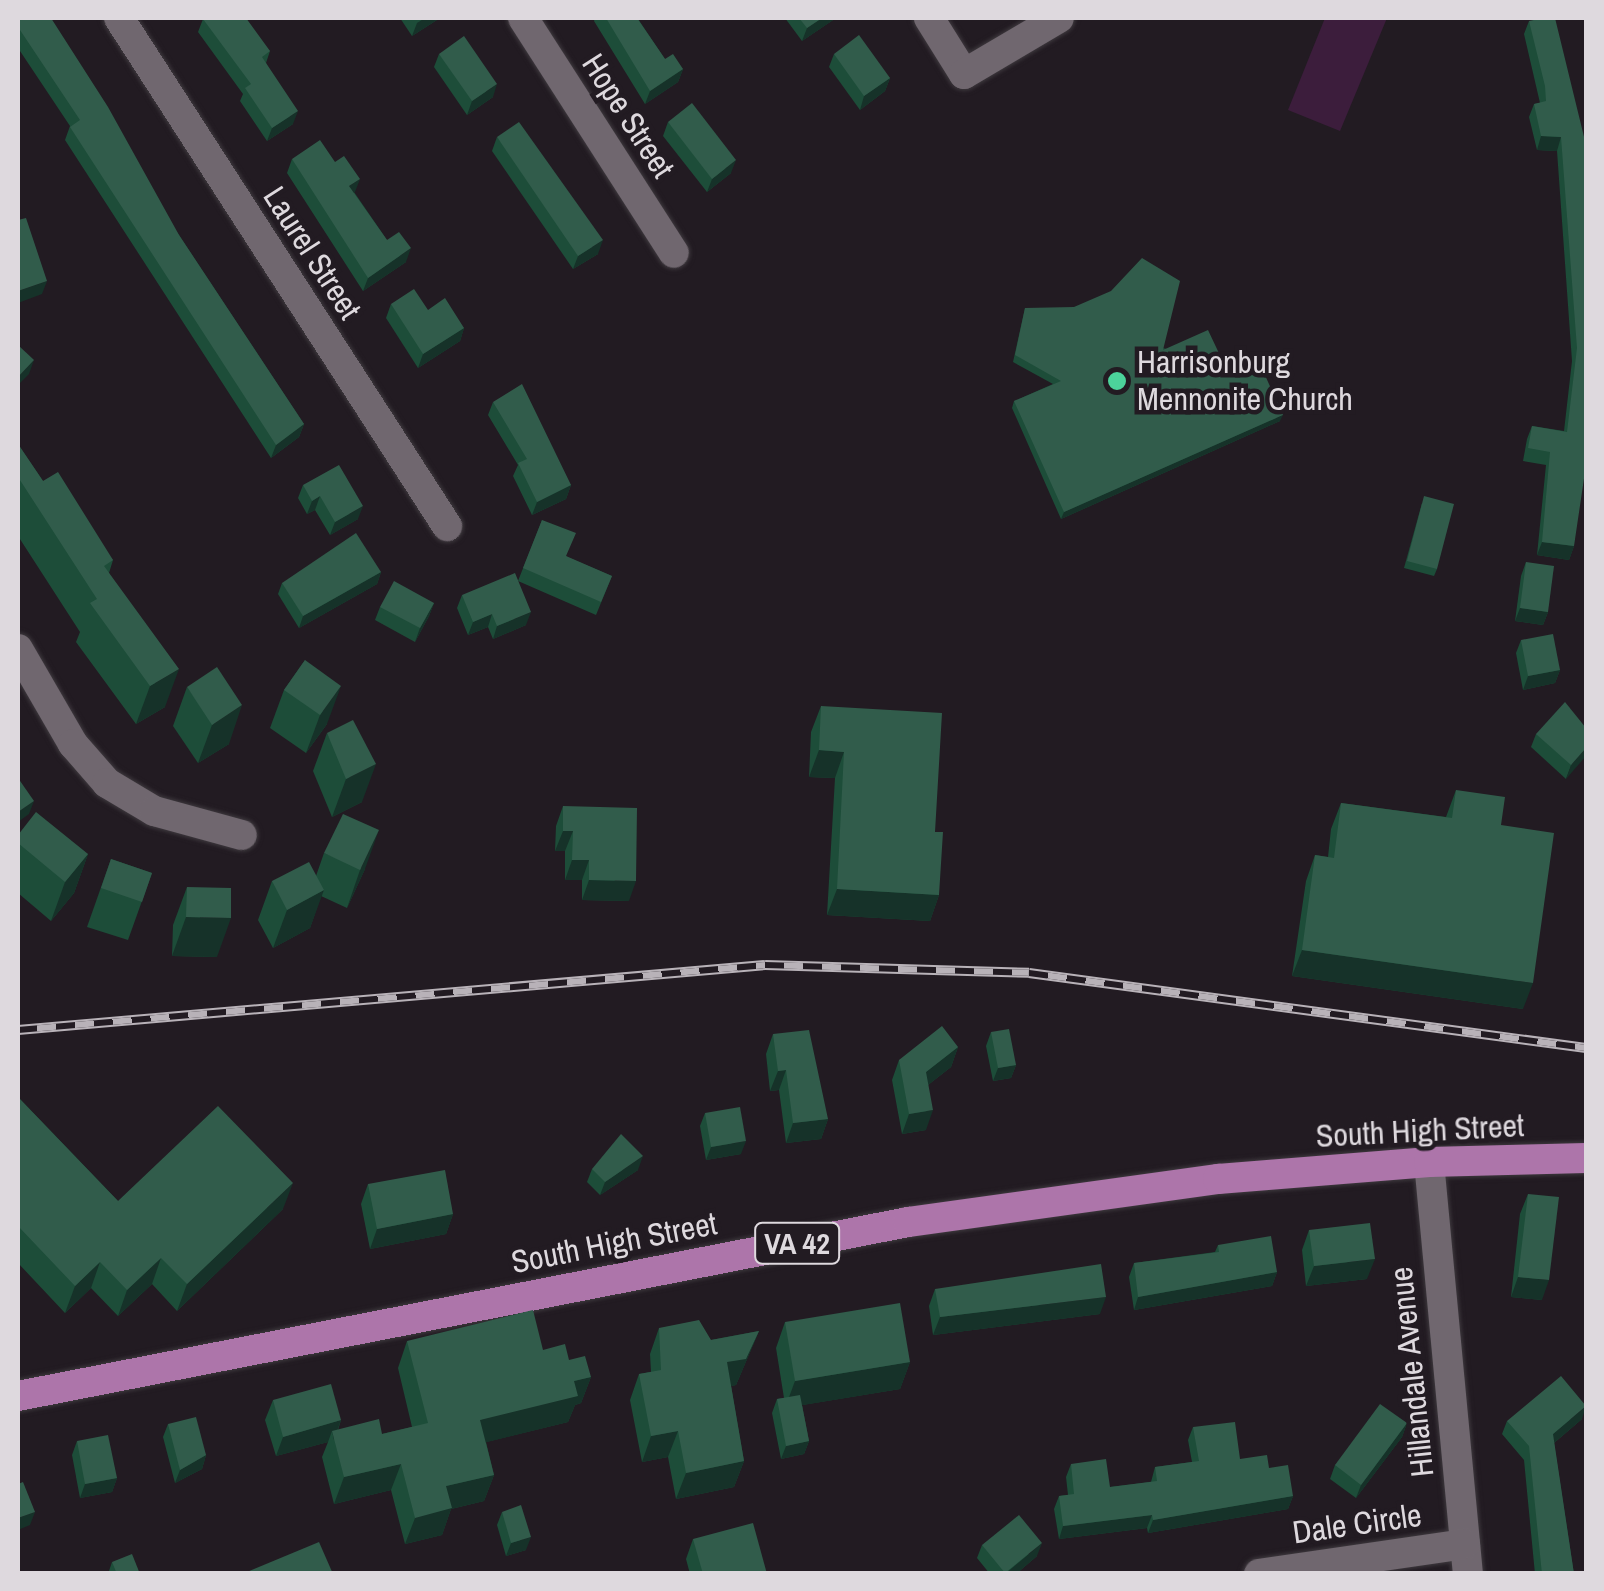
<!DOCTYPE html>
<html>
<head>
<meta charset="utf-8">
<style>
  body { margin:0 }
  #map { position:relative; width:1604px; height:1591px; overflow:hidden; background:#221b22; font-family:"Archivo Narrow",sans-serif }
  div>[style] { position:absolute }
  .green>* { inset:0; background:#3c1d3c }
  .roads { filter:drop-shadow(0 0 2px #3e393e) drop-shadow(0 0 2px #3e393e) }
  .minor>* { height:30px; margin:-15px; padding:0 15px; transform-origin:15px; border-radius:15px; background:#70676f }
  .major>* { height:30px; margin:-15px; padding:0 15px; transform-origin:15px; border-radius:15px; background:#ad75aa }
  .rail>* { height:10px; margin-top:-5px; transform-origin:0; background:repeating-linear-gradient(90deg,#221b22 0 19px,#b8b2b8 0 38px); box-sizing:border-box; border-block:2px solid #b8b2b8 }
  .wall>* { inset:0; background:#1d4d39 }
  .shaded-wall>* { inset:0; background:#163229 }
  .building>* { inset:0; background:#315c4b }
  .dots>* { width:28px; height:28px; translate:-50% -50%; box-sizing:border-box; border:5px solid #221b22; border-radius:50% }
  span { translate:-50% -50%; white-space:nowrap; text-align:center; line-height:1.15; -webkit-text-stroke:9px #221b22; paint-order:stroke }
  .shield-label span { padding:2px 8px; background:#221b22; border:2px solid; border-radius:8px; -webkit-text-stroke-width:0 }
  .shield-label { font-size:30px; color:#ded9de; font-weight:700 }
  .street-label { font-size:32px; color:#ded9de }
  .poi-label { font-size:32px; color:#ded9de }
  .left { translate:0 -50%; text-align:left }
  .frame { position:absolute; inset:0; border:20px solid #ded9de; pointer-events:none }
</style>
</head>
<body>
<div id="map">
  <div class="green">
    <div style="clip-path:polygon(1325px 18px,1387px 18px,1340px 131px,1288px 110px)"></div>
  </div>
  <div class="roads">
    <div class="minor">
      <div style="left:119px;top:18px;width:605px;rotate:57.15deg"></div>
      <div style="left:523px;top:18px;width:279px;rotate:57.3deg"></div>
      <div style="left:929px;top:18px;width:66px;rotate:58deg"></div>
      <div style="left:964px;top:74px;width:110px;rotate:-30.5deg"></div>
      <div style="left:18px;top:649px;width:110px;rotate:59.9deg"></div>
      <div style="left:73px;top:744px;width:52px;rotate:48.9deg"></div>
      <div style="left:107px;top:783px;width:55px;rotate:30.8deg"></div>
      <div style="left:154px;top:811px;width:91px;rotate:15.3deg"></div>
      <div style="left:1429px;top:1162px;width:414px;rotate:84.6deg"></div>
      <div style="left:1259px;top:1574px;width:208px;rotate:-8.3deg"></div>
    </div>
    <div class="major">
      <div style="left:18px;top:1396px;width:907px;rotate:-11.06deg"></div>
      <div style="left:908px;top:1222px;width:313px;rotate:-7.9deg"></div>
      <div style="left:1218px;top:1179px;width:212px;rotate:-4.6deg"></div>
      <div style="left:1429px;top:1162px;width:157px;rotate:-1.5deg"></div>
    </div>
  </div>
  <div class="rail">
    <div style="left:18px;top:1030px;width:750px;rotate:-4.97deg"></div>
    <div style="left:765px;top:965px;width:264px;rotate:1.7deg"></div>
    <div style="left:1029px;top:973px;width:562px;rotate:7.67deg"></div>
  </div>
  <div class="wall">
    <div style="clip-path:polygon(18px 18px,179px 235px,304px 424px,299px 437px,271px 458px,65px 140px,70px 126px,18px 48px)"></div>
    <div style="clip-path:polygon(400px 18px,440px 18px,412px 36px)"></div>
    <div style="clip-path:polygon(595px 18px,641px 18px,638px 19px,665px 59px,683px 69px,678px 82px,645px 104px,594px 21px)"></div>
    <div style="clip-path:polygon(785px 18px,836px 18px,802px 41px)"></div>
    <div style="clip-path:polygon(203px 19px,270px 51px,266px 63px,293px 124px,267px 141px,240px 101px,243px 94px,198px 32px)"></div>
    <div style="clip-path:polygon(1529px 21px,1586px 145px,1574px 546px,1569px 560px,1537px 555px,1546px 465px,1523px 461px,1527px 439px,1532px 426px,1564px 431px,1572px 361px,1557px 151px,1537px 150px,1529px 117px,1534px 104px,1540px 103px,1524px 34px)"></div>
    <div style="clip-path:polygon(439px 54px,493px 97px,467px 115px,434px 67px)"></div>
    <div style="clip-path:polygon(834px 54px,890px 78px,885px 91px,860px 110px,829px 67px)"></div>
    <div style="clip-path:polygon(668px 122px,731px 173px,707px 192px,663px 136px)"></div>
    <div style="clip-path:polygon(497px 137px,598px 254px,573px 269px,492px 151px)"></div>
    <div style="clip-path:polygon(292px 159px,354px 192px,387px 240px,406px 262px,363px 291px,287px 173px)"></div>
    <div style="clip-path:polygon(391px 304px,428px 310px,464px 328px,460px 341px,418px 368px,386px 318px)"></div>
    <div style="clip-path:polygon(1025px 308px,1225px 366px,1280px 421px,1061px 519px,1012px 408px,1014px 401px,1053px 384px,1013px 362px)"></div>
    <div style="clip-path:polygon(493px 402px,571px 485px,566px 499px,532px 515px,513px 476px,518px 465px,488px 415px)"></div>
    <div style="clip-path:polygon(18px 444px,43px 481px,113px 560px,109px 573px,165px 707px,136px 724px,76px 642px,80px 632px,18px 536px)"></div>
    <div style="clip-path:polygon(303px 485px,358px 519px,330px 535px,315px 510px,307px 514px,298px 498px)"></div>
    <div style="clip-path:polygon(1422px 503px,1437px 569px,1434px 576px,1404px 568px)"></div>
    <div style="clip-path:polygon(542px 520px,567px 557px,612px 576px,596px 615px,518px 581px)"></div>
    <div style="clip-path:polygon(1526px 562px,1548px 612px,1543px 625px,1515px 621px,1521px 576px)"></div>
    <div style="clip-path:polygon(381px 572px,377px 584px,299px 628px,278px 594px,282px 583px)"></div>
    <div style="clip-path:polygon(462px 595px,526px 625px,493px 639px,488px 627px,468px 635px,457px 608px)"></div>
    <div style="clip-path:polygon(434px 603px,429px 616px,415px 642px,375px 620px,380px 607px)"></div>
    <div style="clip-path:polygon(1521px 640px,1560px 670px,1555px 683px,1523px 690px,1516px 653px)"></div>
    <div style="clip-path:polygon(305px 660px,327px 724px,306px 753px,270px 728px,284px 690px)"></div>
    <div style="clip-path:polygon(187px 687px,229px 744px,198px 763px,173px 726px)"></div>
    <div style="clip-path:polygon(821px 706px,935px 832px,939px 895px,930px 921px,827px 915px,835px 778px,809px 777px,811px 732px)"></div>
    <div style="clip-path:polygon(1586px 728px,1566px 779px,1531px 747px,1536px 734px)"></div>
    <div style="clip-path:polygon(327px 733px,362px 802px,332px 817px,313px 771px)"></div>
    <div style="clip-path:polygon(1456px 790px,1501px 825px,1523px 1009px,1292px 976px,1306px 881px,1315px 855px,1328px 857px,1331px 829px,1341px 803px,1446px 817px)"></div>
    <div style="clip-path:polygon(563px 806px,629px 901px,582px 900px,582px 880px,565px 880px,565px 851px,555px 851px,556px 826px)"></div>
    <div style="clip-path:polygon(18px 835px,88px 854px,74px 893px,51px 921px,18px 893px)"></div>
    <div style="clip-path:polygon(324px 853px,365px 869px,347px 908px,321px 896px,310px 928px,273px 948px,258px 920px,272px 881px,316px 876px)"></div>
    <div style="clip-path:polygon(111px 859px,152px 873px,128px 940px,87px 927px)"></div>
    <div style="clip-path:polygon(187px 887px,217px 957px,172px 956px,173px 925px)"></div>
    <div style="clip-path:polygon(991px 1032px,1016px 1065px,1011px 1078px,993px 1081px,986px 1046px)"></div>
    <div style="clip-path:polygon(773px 1034px,828px 1119px,821px 1139px,786px 1143px,779px 1090px,770px 1091px,766px 1054px)"></div>
    <div style="clip-path:polygon(958px 1047px,951px 1067px,928px 1085px,926px 1130px,902px 1134px,892px 1080px,899px 1060px)"></div>
    <div style="clip-path:polygon(18px 1097px,118px 1201px,283px 1209px,177px 1311px,152px 1284px,118px 1316px,91px 1288px,65px 1313px,18px 1263px)"></div>
    <div style="clip-path:polygon(705px 1113px,741px 1154px,706px 1160px,700px 1126px)"></div>
    <div style="clip-path:polygon(592px 1169px,638px 1170px,600px 1195px,587px 1182px)"></div>
    <div style="clip-path:polygon(368px 1184px,453px 1214px,446px 1234px,370px 1249px,361px 1204px)"></div>
    <div style="clip-path:polygon(1528px 1194px,1542px 1300px,1511px 1297px,1520px 1214px)"></div>
    <div style="clip-path:polygon(1309px 1230px,1367px 1279px,1306px 1286px,1302px 1250px)"></div>
    <div style="clip-path:polygon(1218px 1245px,1277px 1272px,1272px 1286px,1134px 1310px,1129px 1277px,1134px 1263px,1215px 1252px)"></div>
    <div style="clip-path:polygon(935px 1289px,1100px 1314px,933px 1335px,929px 1306px)"></div>
    <div style="clip-path:polygon(785px 1322px,910px 1362px,900px 1389px,802px 1405px,809px 1441px,804px 1454px,781px 1459px,772px 1413px,777px 1399px,784px 1398px,776px 1348px)"></div>
    <div style="clip-path:polygon(659px 1328px,711px 1340px,759px 1331px,736px 1385px,731px 1386px,744px 1461px,734px 1487px,676px 1499px,668px 1457px,642px 1462px,630px 1400px,639px 1374px,651px 1372px,650px 1354px)"></div>
    <div style="clip-path:polygon(407px 1341px,543px 1350px,569px 1360px,591px 1377px,581px 1403px,575px 1405px,568px 1422px,486px 1442px,494px 1475px,484px 1501px,451px 1509px,442px 1535px,405px 1544px,391px 1490px,334px 1504px,322px 1457px,328px 1442px,276px 1456px,265px 1420px,273px 1400px,341px 1420px,338px 1430px,382px 1434px,412px 1427px,398px 1368px)"></div>
    <div style="clip-path:polygon(1582px 1419px,1554px 1443px,1574px 1574px,1535px 1574px,1524px 1460px,1502px 1434px,1507px 1421px)"></div>
    <div style="clip-path:polygon(1407px 1423px,1402px 1437px,1356px 1498px,1330px 1479px,1335px 1465px)"></div>
    <div style="clip-path:polygon(168px 1424px,206px 1455px,202px 1469px,175px 1483px,163px 1437px)"></div>
    <div style="clip-path:polygon(1193px 1427px,1240px 1459px,1269px 1468px,1293px 1496px,1288px 1509px,1148px 1533px,1147px 1528px,1059px 1539px,1054px 1509px,1059px 1496px,1068px 1495px,1066px 1477px,1071px 1464px,1110px 1487px,1151px 1482px,1155px 1467px,1192px 1462px,1188px 1440px)"></div>
    <div style="clip-path:polygon(77px 1441px,117px 1478px,112px 1492px,80px 1498px,72px 1455px)"></div>
    <div style="clip-path:polygon(502px 1512px,526px 1550px,506px 1556px,497px 1525px)"></div>
    <div style="clip-path:polygon(693px 1539px,767px 1574px,690px 1574px,686px 1559px)"></div>
    <div style="clip-path:polygon(982px 1545px,1037px 1556px,1016px 1574px,990px 1574px,977px 1558px)"></div>
    <div style="clip-path:polygon(112px 1562px,140px 1574px,108px 1574px)"></div>
  </div>
  <div class="shaded-wall">
    <div style="clip-path:polygon(425px 18px,440px 18px,412px 36px,417px 23px)"></div>
    <div style="clip-path:polygon(822px 18px,836px 18px,802px 41px,807px 28px)"></div>
    <div style="clip-path:polygon(683px 69px,678px 82px,645px 104px,650px 91px)"></div>
    <div style="clip-path:polygon(890px 78px,885px 91px,860px 110px,864px 96px)"></div>
    <div style="clip-path:polygon(497px 84px,493px 97px,467px 115px,472px 101px)"></div>
    <div style="clip-path:polygon(298px 111px,293px 124px,267px 141px,272px 128px)"></div>
    <div style="clip-path:polygon(1541px 136px,1561px 137px,1557px 151px,1537px 150px)"></div>
    <div style="clip-path:polygon(736px 160px,731px 173px,707px 192px,712px 179px)"></div>
    <div style="clip-path:polygon(360px 179px,355px 192px,344px 199px,349px 186px)"></div>
    <div style="clip-path:polygon(603px 240px,598px 254px,573px 269px,578px 256px)"></div>
    <div style="clip-path:polygon(411px 248px,406px 262px,363px 291px,368px 278px)"></div>
    <div style="clip-path:polygon(47px 281px,42px 294px,18px 303px,18px 291px)"></div>
    <div style="clip-path:polygon(464px 328px,460px 341px,418px 368px,423px 354px)"></div>
    <div style="clip-path:polygon(34px 360px,29px 374px,18px 385px,18px 377px)"></div>
    <div style="clip-path:polygon(1283px 415px,1280px 421px,1061px 519px,1064px 512px)"></div>
    <div style="clip-path:polygon(304px 424px,299px 437px,271px 458px,276px 445px)"></div>
    <div style="clip-path:polygon(571px 485px,566px 499px,532px 515px,537px 502px)"></div>
    <div style="clip-path:polygon(320px 496px,315px 510px,307px 514px,312px 501px)"></div>
    <div style="clip-path:polygon(363px 506px,358px 519px,330px 535px,335px 522px)"></div>
    <div style="clip-path:polygon(1542px 542px,1574px 546px,1569px 560px,1537px 555px)"></div>
    <div style="clip-path:polygon(381px 572px,377px 584px,299px 628px,303px 616px)"></div>
    <div style="clip-path:polygon(434px 603px,429px 616px,415px 642px,420px 628px)"></div>
    <div style="clip-path:polygon(1520px 608px,1548px 612px,1543px 625px,1515px 621px)"></div>
    <div style="clip-path:polygon(531px 612px,526px 625px,493px 639px,497px 626px)"></div>
    <div style="clip-path:polygon(492px 614px,488px 627px,468px 635px,473px 622px)"></div>
    <div style="clip-path:polygon(179px 669px,165px 707px,136px 724px,150px 686px)"></div>
    <div style="clip-path:polygon(1560px 670px,1555px 683px,1523px 690px,1528px 676px)"></div>
    <div style="clip-path:polygon(341px 686px,327px 724px,306px 753px,320px 715px)"></div>
    <div style="clip-path:polygon(242px 705px,229px 744px,198px 763px,212px 725px)"></div>
    <div style="clip-path:polygon(1586px 748px,1586px 756px,1566px 779px,1571px 765px)"></div>
    <div style="clip-path:polygon(819px 750px,844px 752px,835px 778px,809px 777px)"></div>
    <div style="clip-path:polygon(376px 764px,362px 802px,332px 817px,346px 779px)"></div>
    <div style="clip-path:polygon(34px 801px,29px 814px,18px 822px,18px 812px)"></div>
    <div style="clip-path:polygon(379px 830px,365px 869px,347px 908px,360px 870px)"></div>
    <div style="clip-path:polygon(563px 831px,573px 831px,565px 851px,555px 851px)"></div>
    <div style="clip-path:polygon(88px 854px,74px 893px,51px 921px,65px 882px)"></div>
    <div style="clip-path:polygon(572px 860px,589px 860px,582px 880px,565px 880px)"></div>
    <div style="clip-path:polygon(589px 880px,636px 881px,629px 901px,582px 900px)"></div>
    <div style="clip-path:polygon(837px 889px,939px 895px,930px 921px,827px 915px)"></div>
    <div style="clip-path:polygon(324px 890px,310px 928px,273px 948px,287px 910px)"></div>
    <div style="clip-path:polygon(186px 917px,231px 918px,217px 957px,172px 956px)"></div>
    <div style="clip-path:polygon(1302px 950px,1533px 983px,1523px 1009px,1292px 976px)"></div>
    <div style="clip-path:polygon(958px 1047px,951px 1067px,919px 1092px,926px 1072px)"></div>
    <div style="clip-path:polygon(1016px 1065px,1011px 1078px,993px 1081px,998px 1068px)"></div>
    <div style="clip-path:polygon(786px 1070px,779px 1090px,770px 1091px,778px 1071px)"></div>
    <div style="clip-path:polygon(933px 1110px,926px 1130px,902px 1134px,909px 1114px)"></div>
    <div style="clip-path:polygon(828px 1119px,821px 1139px,786px 1143px,793px 1123px)"></div>
    <div style="clip-path:polygon(746px 1141px,741px 1154px,706px 1160px,711px 1147px)"></div>
    <div style="clip-path:polygon(643px 1156px,638px 1170px,600px 1195px,605px 1182px)"></div>
    <div style="clip-path:polygon(293px 1183px,283px 1209px,177px 1311px,187px 1284px)"></div>
    <div style="clip-path:polygon(453px 1214px,446px 1234px,370px 1249px,377px 1229px)"></div>
    <div style="clip-path:polygon(161px 1258px,152px 1284px,118px 1316px,127px 1290px)"></div>
    <div style="clip-path:polygon(1375px 1259px,1367px 1279px,1306px 1286px,1314px 1266px)"></div>
    <div style="clip-path:polygon(100px 1262px,91px 1288px,65px 1313px,75px 1286px)"></div>
    <div style="clip-path:polygon(1277px 1272px,1272px 1286px,1134px 1310px,1138px 1297px)"></div>
    <div style="clip-path:polygon(1518px 1277px,1549px 1280px,1542px 1300px,1511px 1297px)"></div>
    <div style="clip-path:polygon(1106px 1297px,1100px 1314px,933px 1335px,940px 1317px)"></div>
    <div style="clip-path:polygon(759px 1331px,736px 1385px,718px 1389px,727px 1362px)"></div>
    <div style="clip-path:polygon(910px 1362px,900px 1389px,785px 1408px,795px 1381px)"></div>
    <div style="clip-path:polygon(591px 1377px,581px 1403px,575px 1405px,568px 1422px,471px 1446px,480px 1420px,574px 1381px)"></div>
    <div style="clip-path:polygon(1586px 1406px,1582px 1419px,1548px 1448px,1553px 1434px)"></div>
    <div style="clip-path:polygon(341px 1420px,334px 1440px,332px 1431px,328px 1442px,276px 1456px,283px 1437px)"></div>
    <div style="clip-path:polygon(1407px 1423px,1402px 1437px,1356px 1498px,1361px 1485px)"></div>
    <div style="clip-path:polygon(678px 1431px,668px 1457px,642px 1462px,651px 1436px)"></div>
    <div style="clip-path:polygon(809px 1441px,804px 1454px,781px 1459px,786px 1446px)"></div>
    <div style="clip-path:polygon(206px 1455px,202px 1469px,175px 1483px,180px 1470px)"></div>
    <div style="clip-path:polygon(744px 1461px,734px 1487px,676px 1499px,686px 1473px)"></div>
    <div style="clip-path:polygon(401px 1464px,391px 1490px,334px 1504px,344px 1477px)"></div>
    <div style="clip-path:polygon(494px 1475px,484px 1501px,451px 1509px,442px 1535px,405px 1544px,415px 1518px,446px 1486px)"></div>
    <div style="clip-path:polygon(117px 1478px,112px 1492px,80px 1498px,85px 1484px)"></div>
    <div style="clip-path:polygon(1293px 1496px,1288px 1509px,1148px 1533px,1153px 1520px)"></div>
    <div style="clip-path:polygon(35px 1512px,30px 1525px,18px 1530px,18px 1518px)"></div>
    <div style="clip-path:polygon(1152px 1515px,1147px 1528px,1059px 1539px,1063px 1526px)"></div>
    <div style="clip-path:polygon(531px 1537px,526px 1550px,506px 1556px,511px 1543px)"></div>
    <div style="clip-path:polygon(1042px 1543px,1037px 1556px,1016px 1574px,1005px 1574px)"></div>
  </div>
  <div class="building">
    <div style="clip-path:polygon(18px 18px,51px 18px,108px 107px,179px 235px,304px 424px,276px 445px,70px 127px,80px 120px,18px 27px)"></div>
    <div style="clip-path:polygon(205px 18px,246px 18px,270px 51px,262px 57px,298px 111px,272px 128px,245px 88px,251px 84px,203px 19px)"></div>
    <div style="clip-path:polygon(606px 18px,637px 18px,665px 59px,673px 54px,683px 69px,650px 91px)"></div>
    <div style="clip-path:polygon(799px 18px,822px 18px,807px 28px)"></div>
    <div style="clip-path:polygon(1543px 18px,1555px 18px,1586px 145px,1586px 465px,1574px 546px,1542px 542px,1550px 452px,1528px 448px,1532px 426px,1567px 432px,1577px 348px,1561px 137px,1541px 136px,1534px 104px,1546px 101px,1545px 86px,1529px 21px)"></div>
    <div style="clip-path:polygon(859px 35px,890px 78px,864px 96px,834px 54px)"></div>
    <div style="clip-path:polygon(464px 36px,497px 84px,472px 101px,439px 54px)"></div>
    <div style="clip-path:polygon(692px 103px,736px 160px,712px 179px,668px 122px)"></div>
    <div style="clip-path:polygon(519px 122px,603px 240px,578px 256px,497px 137px)"></div>
    <div style="clip-path:polygon(320px 140px,335px 162px,344px 156px,360px 179px,349px 186px,387px 240px,399px 232px,411px 248px,368px 278px,292px 159px)"></div>
    <div style="clip-path:polygon(26px 218px,47px 281px,18px 291px,18px 220px)"></div>
    <div style="clip-path:polygon(1142px 258px,1180px 281px,1163px 350px,1208px 330px,1225px 366px,1255px 353px,1283px 415px,1064px 512px,1014px 401px,1061px 381px,1015px 355px,1025px 308px,1074px 307px,1111px 291px)"></div>
    <div style="clip-path:polygon(414px 289px,428px 310px,445px 298px,464px 328px,423px 354px,391px 304px)"></div>
    <div style="clip-path:polygon(18px 345px,34px 360px,18px 377px)"></div>
    <div style="clip-path:polygon(522px 384px,571px 485px,537px 502px,518px 463px,527px 459px,493px 402px)"></div>
    <div style="clip-path:polygon(18px 444px,43px 481px,58px 472px,113px 560px,104px 566px,179px 669px,150px 686px,90px 603px,97px 599px,18px 477px)"></div>
    <div style="clip-path:polygon(339px 465px,363px 506px,335px 522px,320px 496px,312px 501px,303px 485px)"></div>
    <div style="clip-path:polygon(1424px 496px,1454px 504px,1437px 569px,1407px 561px)"></div>
    <div style="clip-path:polygon(542px 520px,576px 533px,566px 556px,612px 576px,601px 602px,523px 568px)"></div>
    <div style="clip-path:polygon(356px 533px,381px 572px,303px 616px,282px 583px)"></div>
    <div style="clip-path:polygon(1526px 562px,1554px 566px,1548px 612px,1520px 608px)"></div>
    <div style="clip-path:polygon(515px 573px,531px 612px,497px 626px,492px 614px,473px 622px,462px 595px)"></div>
    <div style="clip-path:polygon(394px 581px,434px 603px,420px 628px,380px 607px)"></div>
    <div style="clip-path:polygon(1553px 634px,1560px 670px,1528px 676px,1521px 640px)"></div>
    <div style="clip-path:polygon(305px 660px,341px 686px,320px 715px,284px 690px)"></div>
    <div style="clip-path:polygon(217px 667px,242px 705px,212px 725px,187px 687px)"></div>
    <div style="clip-path:polygon(1565px 702px,1586px 728px,1586px 748px,1571px 765px,1536px 734px)"></div>
    <div style="clip-path:polygon(821px 706px,942px 713px,935px 832px,943px 832px,939px 895px,837px 889px,844px 752px,819px 750px)"></div>
    <div style="clip-path:polygon(353px 720px,376px 764px,346px 779px,327px 733px)"></div>
    <div style="clip-path:polygon(18px 778px,34px 801px,18px 812px)"></div>
    <div style="clip-path:polygon(1456px 790px,1505px 797px,1501px 825px,1554px 833px,1533px 983px,1302px 950px,1315px 855px,1334px 858px,1341px 803px,1452px 818px)"></div>
    <div style="clip-path:polygon(563px 806px,637px 808px,636px 881px,589px 880px,589px 860px,572px 860px,573px 831px,563px 831px)"></div>
    <div style="clip-path:polygon(36px 812px,88px 854px,65px 882px,18px 843px,18px 835px)"></div>
    <div style="clip-path:polygon(343px 814px,379px 830px,360px 870px,324px 853px)"></div>
    <div style="clip-path:polygon(111px 859px,152px 873px,142px 902px,101px 888px)"></div>
    <div style="clip-path:polygon(309px 862px,324px 890px,287px 910px,272px 881px)"></div>
    <div style="clip-path:polygon(187px 887px,231px 888px,231px 918px,186px 917px)"></div>
    <div style="clip-path:polygon(942px 1026px,958px 1047px,926px 1072px,933px 1110px,909px 1114px,899px 1060px)"></div>
    <div style="clip-path:polygon(1009px 1029px,1016px 1065px,998px 1068px,991px 1032px)"></div>
    <div style="clip-path:polygon(809px 1030px,828px 1119px,793px 1123px,786px 1070px,778px 1071px,773px 1034px)"></div>
    <div style="clip-path:polygon(18px 1097px,118px 1201px,218px 1106px,293px 1183px,187px 1284px,161px 1258px,127px 1290px,100px 1262px,75px 1286px,18px 1226px)"></div>
    <div style="clip-path:polygon(740px 1107px,746px 1141px,711px 1147px,705px 1113px)"></div>
    <div style="clip-path:polygon(621px 1134px,643px 1156px,605px 1182px,592px 1169px)"></div>
    <div style="clip-path:polygon(445px 1170px,453px 1214px,377px 1229px,368px 1184px)"></div>
    <div style="clip-path:polygon(1528px 1194px,1559px 1197px,1549px 1280px,1518px 1277px)"></div>
    <div style="clip-path:polygon(1370px 1223px,1375px 1259px,1314px 1266px,1309px 1230px)"></div>
    <div style="clip-path:polygon(1271px 1236px,1277px 1272px,1138px 1297px,1134px 1263px,1219px 1252px,1218px 1245px)"></div>
    <div style="clip-path:polygon(1101px 1264px,1106px 1297px,940px 1317px,935px 1289px)"></div>
    <div style="clip-path:polygon(900px 1303px,910px 1362px,795px 1381px,785px 1322px)"></div>
    <div style="clip-path:polygon(533px 1310px,543px 1350px,565px 1344px,569px 1360px,585px 1356px,591px 1377px,574px 1381px,578px 1396px,480px 1420px,494px 1475px,446px 1486px,452px 1508px,415px 1518px,401px 1464px,344px 1477px,332px 1431px,379px 1419px,382px 1434px,428px 1423px,407px 1341px)"></div>
    <div style="clip-path:polygon(699px 1320px,711px 1340px,759px 1331px,746px 1359px,727px 1362px,744px 1461px,686px 1473px,678px 1431px,651px 1436px,639px 1374px,661px 1370px,659px 1328px)"></div>
    <div style="clip-path:polygon(1561px 1376px,1586px 1406px,1553px 1434px,1574px 1574px,1542px 1574px,1529px 1446px,1507px 1421px)"></div>
    <div style="clip-path:polygon(331px 1384px,341px 1420px,283px 1437px,273px 1400px)"></div>
    <div style="clip-path:polygon(800px 1395px,809px 1441px,786px 1446px,777px 1399px)"></div>
    <div style="clip-path:polygon(1380px 1404px,1407px 1423px,1361px 1485px,1335px 1465px)"></div>
    <div style="clip-path:polygon(196px 1417px,206px 1455px,180px 1470px,168px 1424px)"></div>
    <div style="clip-path:polygon(1235px 1422px,1240px 1459px,1267px 1455px,1269px 1468px,1288px 1465px,1293px 1496px,1153px 1520px,1152px 1515px,1063px 1526px,1059px 1496px,1074px 1494px,1071px 1464px,1106px 1459px,1110px 1487px,1157px 1481px,1155px 1467px,1199px 1461px,1193px 1427px)"></div>
    <div style="clip-path:polygon(108px 1435px,117px 1478px,85px 1484px,77px 1441px)"></div>
    <div style="clip-path:polygon(23px 1482px,35px 1512px,18px 1518px,18px 1484px)"></div>
    <div style="clip-path:polygon(521px 1505px,531px 1537px,511px 1543px,502px 1512px)"></div>
    <div style="clip-path:polygon(1019px 1515px,1042px 1543px,1005px 1573px,982px 1545px)"></div>
    <div style="clip-path:polygon(753px 1523px,767px 1574px,703px 1574px,693px 1539px)"></div>
    <div style="clip-path:polygon(319px 1542px,333px 1574px,242px 1574px)"></div>
    <div style="clip-path:polygon(132px 1554px,140px 1574px,117px 1574px,112px 1562px)"></div>
  </div>
  <div class="dots">
    <div style="left:1117px;top:381px;background:#4cd39b"></div>
  </div>
  <div class="shield-label">
    <span style="left:797px;top:1243px">VA 42</span>
  </div>
  <div class="street-label">
    <span style="left:628px;top:116px;rotate:57deg">Hope Street</span>
    <span style="left:312px;top:253px;rotate:57deg">Laurel Street</span>
    <span style="left:1420px;top:1131px;rotate:-3deg">South High Street</span>
    <span style="left:614px;top:1243px;rotate:-11deg">South High Street</span>
    <span style="left:1412px;top:1372px;rotate:-96deg">Hillandale Avenue</span>
    <span style="left:1357px;top:1524px;rotate:-8deg">Dale Circle</span>
  </div>
  <div class="poi-label">
    <span class="left" style="left:1137px;top:381px">Harrisonburg<br>Mennonite Church</span>
  </div>
  <div class="frame"></div>
</div>
</body>
</html>
